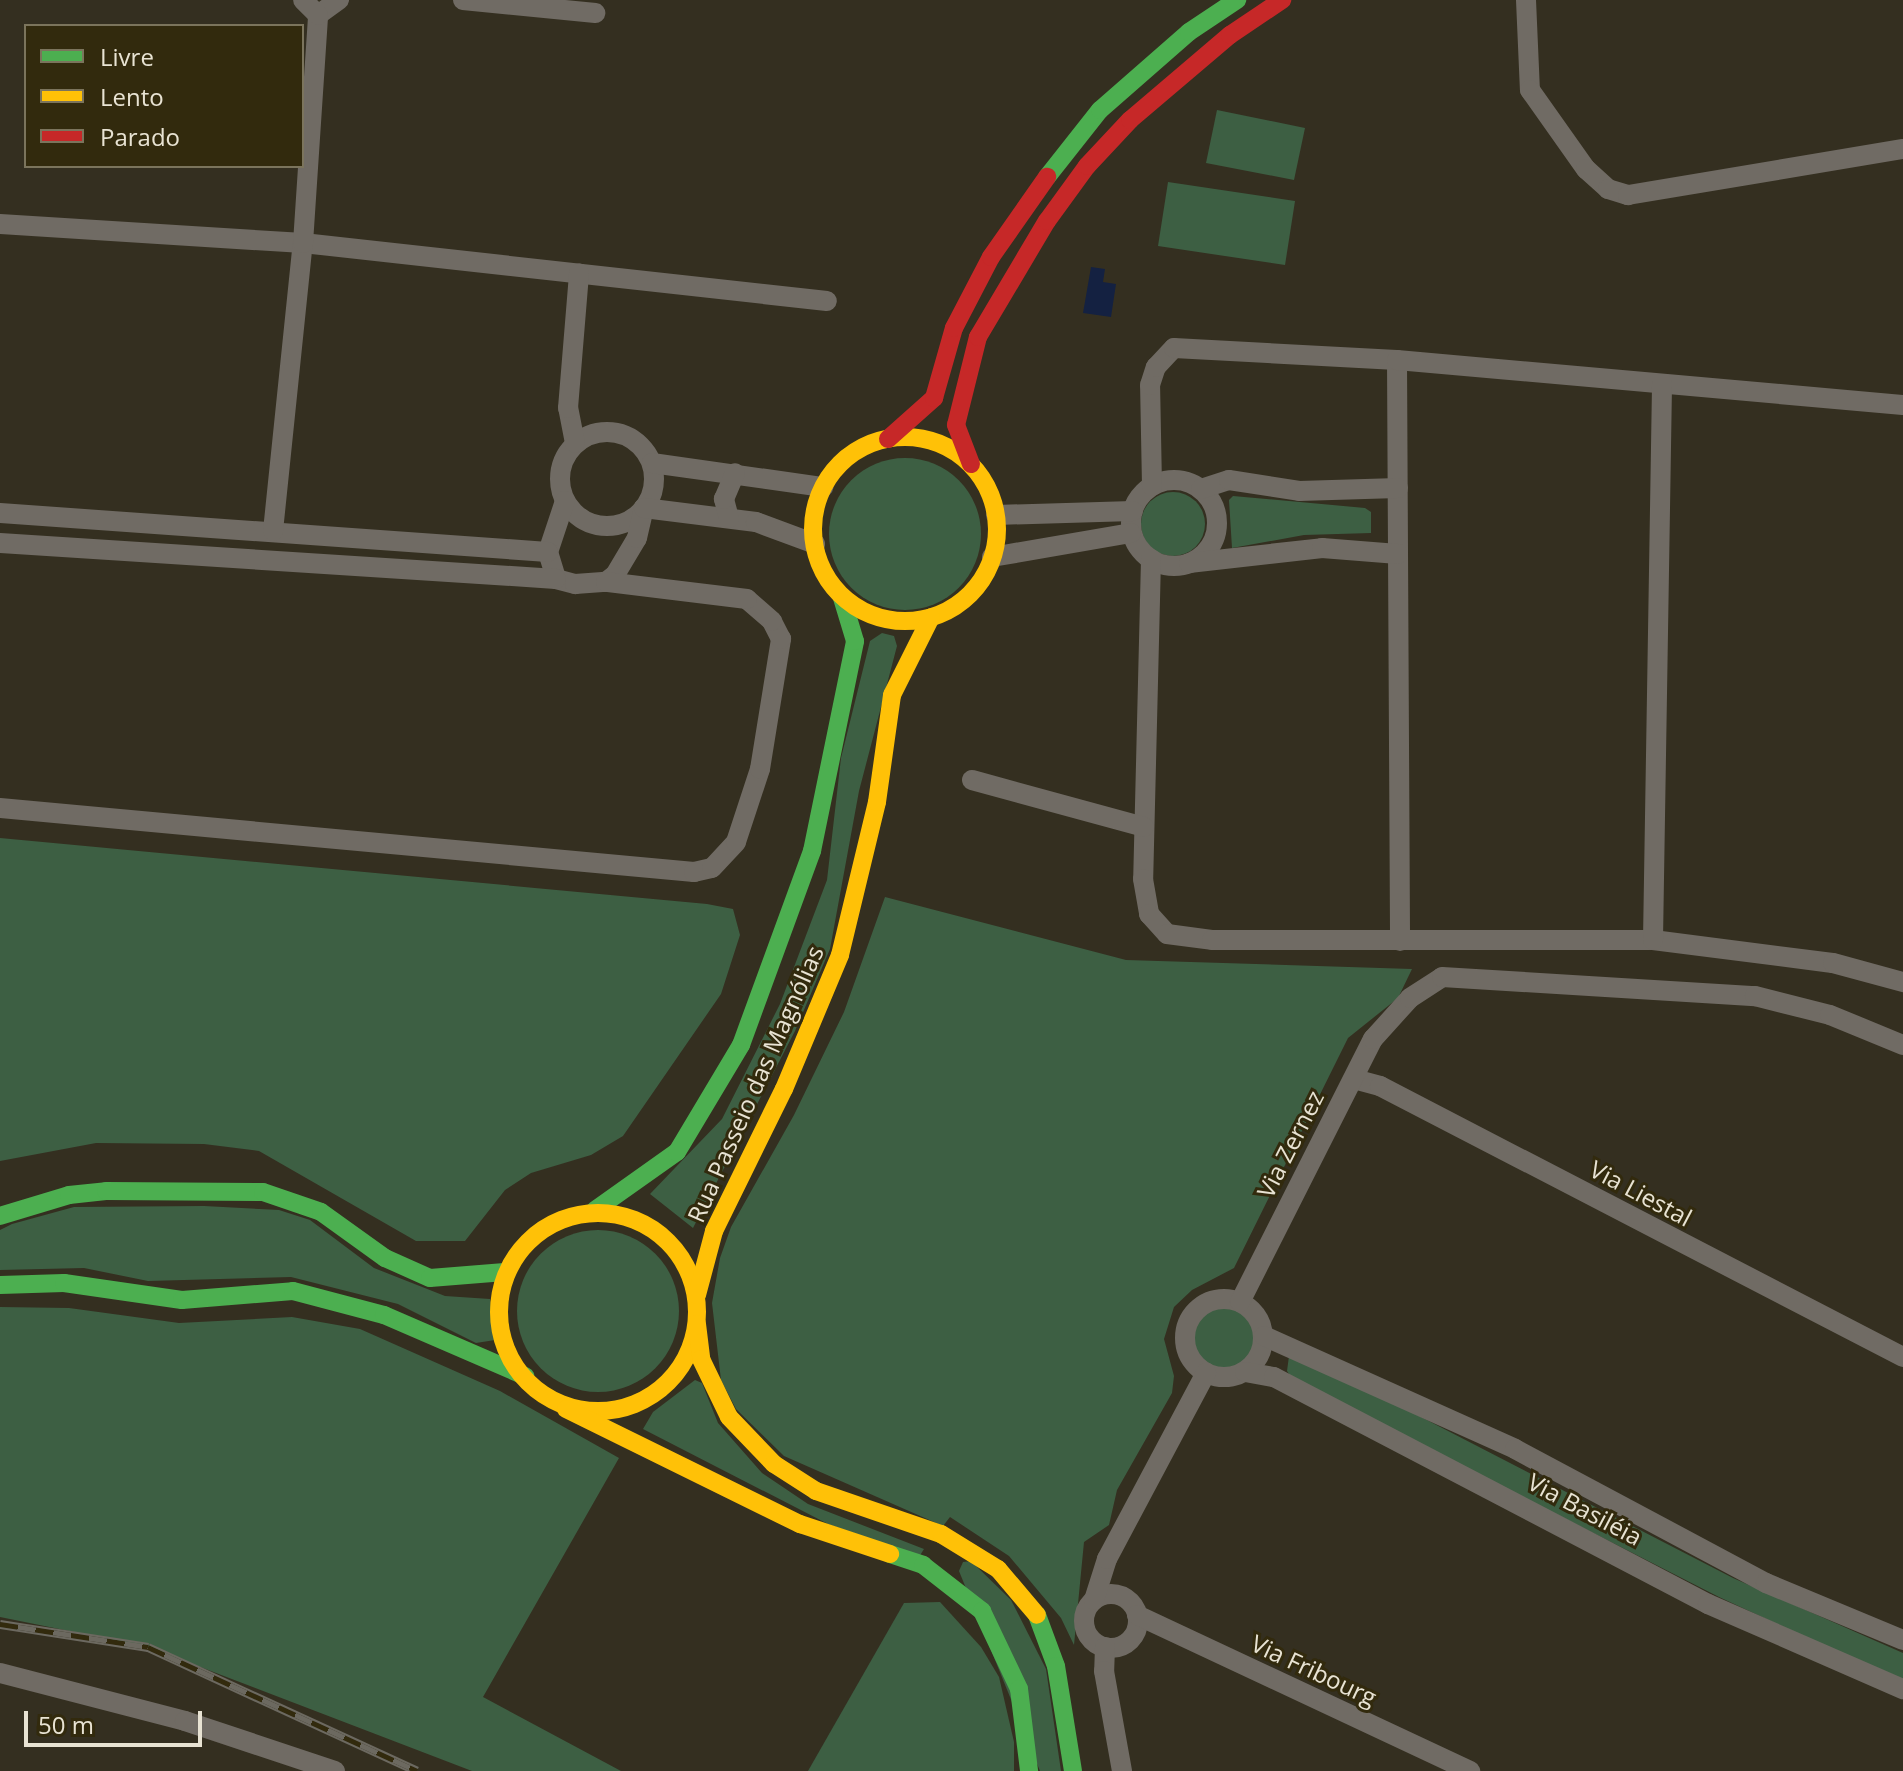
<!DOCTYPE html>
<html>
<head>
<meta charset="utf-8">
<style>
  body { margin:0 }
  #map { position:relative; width:1903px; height:1771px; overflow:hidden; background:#342f20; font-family:"Open Sans",sans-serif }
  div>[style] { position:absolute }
  .green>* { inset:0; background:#3d5f43 }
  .round { border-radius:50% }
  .water>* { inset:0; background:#142141 }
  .street>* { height:20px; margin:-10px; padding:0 10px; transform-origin:10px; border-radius:10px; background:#706b64 }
  .street>.ring { margin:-10px; padding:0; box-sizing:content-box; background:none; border:20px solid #706b64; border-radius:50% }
  .fast>* { height:18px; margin:-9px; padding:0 9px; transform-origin:9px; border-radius:9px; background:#4caf50 }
  .slow>* { height:18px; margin:-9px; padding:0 9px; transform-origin:9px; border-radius:9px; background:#ffc107 }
  .slow>.ring { margin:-9px; padding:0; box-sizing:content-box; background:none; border:18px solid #ffc107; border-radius:50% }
  .jam>* { height:18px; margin:-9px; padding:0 9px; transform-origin:9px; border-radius:9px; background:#c62828 }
  .rail>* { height:9px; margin-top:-4.5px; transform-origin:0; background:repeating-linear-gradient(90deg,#322a0d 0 18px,#6c6960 0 36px); box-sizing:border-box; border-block:2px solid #6c6960 }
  span { translate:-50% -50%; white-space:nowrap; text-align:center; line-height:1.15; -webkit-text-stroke:6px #322a0d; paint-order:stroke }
  .street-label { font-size:24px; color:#e8e3d3 }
  .legend { position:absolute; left:24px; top:24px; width:280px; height:144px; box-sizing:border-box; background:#322a0d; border:2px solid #7b745c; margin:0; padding:10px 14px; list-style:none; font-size:24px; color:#e8e3d3 }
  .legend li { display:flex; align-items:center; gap:16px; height:40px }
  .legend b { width:40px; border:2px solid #7b745c }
  .scale { position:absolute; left:24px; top:1711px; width:178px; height:36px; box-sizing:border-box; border:4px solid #e8e3d3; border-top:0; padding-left:10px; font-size:24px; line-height:28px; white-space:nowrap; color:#e8e3d3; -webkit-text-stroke:6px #322a0d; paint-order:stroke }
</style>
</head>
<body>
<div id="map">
  <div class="green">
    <div style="clip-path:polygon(1217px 110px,1305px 128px,1294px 180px,1206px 163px)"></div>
    <div style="clip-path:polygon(1168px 182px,1295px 201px,1285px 265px,1158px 246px)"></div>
    <div class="round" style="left:829px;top:458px;width:152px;height:152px"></div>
    <div class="round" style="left:1141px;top:492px;width:64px;height:64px"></div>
    <div style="clip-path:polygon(1233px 496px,1365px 508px,1371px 512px,1371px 533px,1304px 535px,1232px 548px,1229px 500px)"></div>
    <div style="clip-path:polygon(882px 633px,894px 636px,897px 646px,859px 791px,830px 949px,795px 1031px,693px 1228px,650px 1194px,722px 1119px,780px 1004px,827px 880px,841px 758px,870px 641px)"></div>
    <div style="clip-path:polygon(0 838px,707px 904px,733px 909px,740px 935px,721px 994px,623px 1136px,591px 1155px,531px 1173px,505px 1190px,465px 1241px,416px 1241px,259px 1151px,204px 1144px,96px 1143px,0 1161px)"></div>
    <div style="clip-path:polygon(885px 897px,1126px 960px,1412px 969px,1398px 998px,1348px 1038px,1234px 1268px,1192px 1290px,1174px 1307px,1164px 1339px,1174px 1376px,1172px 1393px,1117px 1490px,1109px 1525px,1084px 1542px,1074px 1645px,1061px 1618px,1009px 1556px,950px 1517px,943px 1526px,784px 1456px,736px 1409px,721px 1380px,712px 1303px,720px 1258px,731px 1227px,794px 1115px,844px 1012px)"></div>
    <div style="clip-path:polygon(204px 1206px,279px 1210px,310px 1220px,374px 1268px,445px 1296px,490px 1299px,495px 1340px,476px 1343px,398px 1304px,291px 1277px,148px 1281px,84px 1268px,0 1270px,0 1230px,12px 1224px,74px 1207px)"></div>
    <div class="round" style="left:517px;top:1230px;width:162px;height:162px"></div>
    <div style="clip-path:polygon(0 1307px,69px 1308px,179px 1323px,292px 1317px,360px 1329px,500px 1391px,619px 1458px,483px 1697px,621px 1771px,472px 1771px,148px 1647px,0 1617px)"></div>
    <div class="round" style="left:1189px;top:1307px;width:66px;height:66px"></div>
    <div style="clip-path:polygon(1299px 1354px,1733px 1578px,1903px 1653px,1903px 1682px,1719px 1597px,1293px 1380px,1287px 1371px,1289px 1356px)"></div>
    <div style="clip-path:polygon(695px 1380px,702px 1383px,718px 1423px,762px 1473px,808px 1504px,924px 1549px,919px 1557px,828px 1524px,643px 1429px,653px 1412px)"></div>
    <div style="clip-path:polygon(971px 1561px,1011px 1600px,1046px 1669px,1061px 1771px,1040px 1771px,959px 1571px,963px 1562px)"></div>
    <div style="clip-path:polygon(940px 1602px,981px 1647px,999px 1677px,1014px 1742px,1014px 1771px,808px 1771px,904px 1603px)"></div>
  </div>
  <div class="water">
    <div style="clip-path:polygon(1091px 267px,1105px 269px,1103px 282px,1116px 284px,1111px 317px,1083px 313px)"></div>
  </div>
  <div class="street">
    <div style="left:463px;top:0;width:133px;rotate:5.6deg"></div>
    <div style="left:1526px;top:0;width:90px;rotate:87.5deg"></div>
    <div style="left:1530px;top:90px;width:97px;rotate:54.7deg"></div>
    <div style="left:1586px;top:169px;width:30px;rotate:42deg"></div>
    <div style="left:1608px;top:189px;width:21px;rotate:17deg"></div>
    <div style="left:1628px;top:195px;width:279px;rotate:-9.5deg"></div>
    <div style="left:318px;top:15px;width:26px;rotate:-36deg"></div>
    <div style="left:0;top:224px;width:304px;rotate:3.6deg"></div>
    <div style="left:303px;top:243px;width:527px;rotate:6.32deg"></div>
    <div style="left:1397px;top:360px;width:581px;rotate:89.7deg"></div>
    <div class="ring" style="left:560px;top:432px;width:74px;height:74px"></div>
    <div style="left:575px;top:443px;width:36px;rotate:-101deg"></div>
    <div style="left:568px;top:408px;width:135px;rotate:-85.3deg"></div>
    <div style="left:652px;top:463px;width:173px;rotate:8deg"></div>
    <div class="ring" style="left:1131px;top:480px;width:66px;height:66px"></div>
    <div style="left:1152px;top:486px;width:101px;rotate:-91.1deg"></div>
    <div style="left:1150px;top:385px;width:19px;rotate:-72deg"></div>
    <div style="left:1156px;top:367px;width:26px;rotate:-47deg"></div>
    <div style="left:1174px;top:348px;width:223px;rotate:3.1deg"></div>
    <div style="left:1397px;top:360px;width:508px;rotate:5.08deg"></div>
    <div style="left:1201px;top:489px;width:29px;rotate:-18deg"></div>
    <div style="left:1229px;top:480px;width:71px;rotate:8.9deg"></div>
    <div style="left:1299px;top:491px;width:99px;rotate:-1.7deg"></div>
    <div style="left:565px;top:501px;width:54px;rotate:108.4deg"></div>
    <div style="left:548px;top:552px;width:28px;rotate:73deg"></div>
    <div style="left:556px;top:579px;width:20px;rotate:15deg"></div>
    <div style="left:575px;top:584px;width:31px;rotate:-4deg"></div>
    <div style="left:606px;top:582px;width:11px;rotate:-38deg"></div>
    <div style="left:615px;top:575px;width:43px;rotate:-59.3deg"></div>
    <div style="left:637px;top:538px;width:31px;rotate:-77deg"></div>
    <div style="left:644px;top:508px;width:113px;rotate:7.1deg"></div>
    <div style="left:756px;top:522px;width:63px;rotate:20.4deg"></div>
    <div style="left:0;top:513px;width:549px;rotate:4.07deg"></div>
    <div style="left:996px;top:515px;width:137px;rotate:-1.7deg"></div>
    <div style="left:729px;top:518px;width:20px;rotate:-105deg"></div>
    <div style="left:724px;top:499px;width:28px;rotate:-67deg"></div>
    <div style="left:273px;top:531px;width:290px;rotate:-84.1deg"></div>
    <div style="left:303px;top:243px;width:228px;rotate:-86.2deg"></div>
    <div style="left:318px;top:15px;width:21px;rotate:-135deg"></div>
    <div style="left:0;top:543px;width:557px;rotate:3.7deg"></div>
    <div style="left:992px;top:557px;width:141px;rotate:-9.8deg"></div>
    <div style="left:1151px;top:559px;width:320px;rotate:91.4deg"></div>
    <div style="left:1143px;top:879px;width:36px;rotate:80deg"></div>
    <div style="left:1149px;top:914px;width:27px;rotate:48deg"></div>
    <div style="left:1167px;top:934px;width:45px;rotate:7.6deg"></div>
    <div style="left:1212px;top:940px;width:441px"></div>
    <div style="left:1653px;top:940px;width:181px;rotate:7.3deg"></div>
    <div style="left:1833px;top:963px;width:73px;rotate:15.2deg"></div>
    <div style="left:1189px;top:563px;width:134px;rotate:-6.4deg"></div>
    <div style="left:1322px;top:548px;width:76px;rotate:4.5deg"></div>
    <div style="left:972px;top:780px;width:178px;rotate:15.3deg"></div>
    <div style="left:0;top:808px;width:697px;rotate:5.27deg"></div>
    <div style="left:694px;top:872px;width:18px;rotate:-13deg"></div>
    <div style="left:712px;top:868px;width:35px;rotate:-47deg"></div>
    <div style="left:736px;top:842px;width:77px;rotate:-71.8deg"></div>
    <div style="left:760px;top:769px;width:132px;rotate:-80.8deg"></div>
    <div style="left:781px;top:639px;width:20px;rotate:-117deg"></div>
    <div style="left:772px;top:621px;width:33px;rotate:-139deg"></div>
    <div style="left:747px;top:599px;width:142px;rotate:-173.1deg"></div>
    <div style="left:1653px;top:940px;width:556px;rotate:-89.07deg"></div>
    <div style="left:1354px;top:1079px;width:27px;rotate:15deg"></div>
    <div style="left:1380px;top:1086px;width:589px;rotate:27.39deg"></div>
    <div class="ring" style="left:1185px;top:1299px;width:58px;height:58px"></div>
    <div style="left:1240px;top:1302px;width:295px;rotate:-63.2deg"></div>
    <div style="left:1373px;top:1039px;width:55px;rotate:-47.9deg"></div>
    <div style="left:1410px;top:998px;width:38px;rotate:-33deg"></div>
    <div style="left:1442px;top:977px;width:314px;rotate:3.5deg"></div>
    <div style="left:1755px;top:996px;width:77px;rotate:14.2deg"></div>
    <div style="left:1830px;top:1015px;width:79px;rotate:22.3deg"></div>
    <div style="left:1264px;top:1336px;width:275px;rotate:24.2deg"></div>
    <div style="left:1515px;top:1449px;width:285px;rotate:28.1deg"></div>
    <div style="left:1766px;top:1583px;width:148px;rotate:22.6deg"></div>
    <div style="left:1245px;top:1372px;width:29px;rotate:10deg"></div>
    <div style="left:1274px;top:1377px;width:490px;rotate:27.6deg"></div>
    <div style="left:1708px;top:1604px;width:213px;rotate:23.6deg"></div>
    <div class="ring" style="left:1084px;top:1594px;width:34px;height:34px"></div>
    <div style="left:1094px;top:1600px;width:43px;rotate:-72.4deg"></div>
    <div style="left:1107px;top:1559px;width:211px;rotate:-62deg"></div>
    <div style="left:1137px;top:1615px;width:368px;rotate:25.1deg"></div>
    <div style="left:1105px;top:1647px;width:24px;rotate:92deg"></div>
    <div style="left:1104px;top:1671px;width:102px;rotate:79.8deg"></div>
    <div style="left:0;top:1673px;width:191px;rotate:14.5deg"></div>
    <div style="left:185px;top:1721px;width:158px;rotate:18.4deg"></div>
  </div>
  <div class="fast">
    <div style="left:1047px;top:177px;width:85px;rotate:-51.7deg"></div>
    <div style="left:1100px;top:110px;width:118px;rotate:-41.2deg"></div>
    <div style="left:1189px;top:32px;width:58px;rotate:-33.7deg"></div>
    <div style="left:595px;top:1210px;width:100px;rotate:-35.3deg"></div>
    <div style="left:677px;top:1152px;width:125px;rotate:-59.1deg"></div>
    <div style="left:741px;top:1045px;width:207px;rotate:-69.9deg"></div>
    <div style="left:812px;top:851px;width:214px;rotate:-78.4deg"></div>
    <div style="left:855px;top:641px;width:45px;rotate:-106.8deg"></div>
    <div style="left:0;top:1216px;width:72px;rotate:-16.9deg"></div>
    <div style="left:69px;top:1195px;width:37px;rotate:-6deg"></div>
    <div style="left:106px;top:1191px;width:157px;rotate:0.4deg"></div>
    <div style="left:263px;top:1192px;width:61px;rotate:19deg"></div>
    <div style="left:321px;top:1212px;width:79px;rotate:35.7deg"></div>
    <div style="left:385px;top:1258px;width:49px;rotate:24deg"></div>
    <div style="left:430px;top:1278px;width:75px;rotate:-4.6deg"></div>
    <div style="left:0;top:1285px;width:64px;rotate:-1.8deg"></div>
    <div style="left:64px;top:1283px;width:119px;rotate:8.2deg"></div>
    <div style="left:182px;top:1300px;width:111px;rotate:-4.6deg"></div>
    <div style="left:293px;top:1291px;width:94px;rotate:14.8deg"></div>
    <div style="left:384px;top:1315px;width:154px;rotate:23.4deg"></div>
    <div style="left:890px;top:1554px;width:35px;rotate:18deg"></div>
    <div style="left:923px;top:1565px;width:75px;rotate:37.9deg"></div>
    <div style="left:982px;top:1611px;width:86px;rotate:64.6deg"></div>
    <div style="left:1019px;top:1689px;width:83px;rotate:83deg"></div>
    <div style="left:1037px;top:1615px;width:54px;rotate:69.6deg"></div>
    <div style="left:1056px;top:1666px;width:106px;rotate:80.8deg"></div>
  </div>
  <div class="slow">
    <div class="ring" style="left:813px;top:437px;width:166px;height:166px"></div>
    <div class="ring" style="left:499px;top:1213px;width:180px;height:180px"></div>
    <div style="left:697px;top:1295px;width:66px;rotate:-75.1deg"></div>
    <div style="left:714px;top:1231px;width:158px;rotate:-63.8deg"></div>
    <div style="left:784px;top:1089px;width:145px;rotate:-67.3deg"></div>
    <div style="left:840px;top:955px;width:157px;rotate:-76.4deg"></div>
    <div style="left:877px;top:802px;width:108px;rotate:-82deg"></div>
    <div style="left:892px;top:695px;width:87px;rotate:-63.4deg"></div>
    <div style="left:697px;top:1324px;width:35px;rotate:83deg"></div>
    <div style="left:701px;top:1359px;width:64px;rotate:64.2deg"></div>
    <div style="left:729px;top:1417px;width:65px;rotate:46.2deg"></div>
    <div style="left:774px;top:1464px;width:50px;rotate:32.7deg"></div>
    <div style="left:816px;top:1491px;width:132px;rotate:19deg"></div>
    <div style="left:941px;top:1534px;width:67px;rotate:31.6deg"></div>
    <div style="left:998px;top:1569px;width:60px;rotate:49.7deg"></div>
    <div style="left:566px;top:1409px;width:261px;rotate:26.2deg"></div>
    <div style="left:800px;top:1524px;width:95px;rotate:18.4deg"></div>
  </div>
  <div class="jam">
    <div style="left:888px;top:439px;width:62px;rotate:-41.7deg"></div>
    <div style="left:934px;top:398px;width:73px;rotate:-74.1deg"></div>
    <div style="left:954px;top:328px;width:80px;rotate:-62.5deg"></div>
    <div style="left:991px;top:257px;width:98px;rotate:-55deg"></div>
    <div style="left:971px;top:464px;width:42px;rotate:-111deg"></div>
    <div style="left:956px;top:425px;width:91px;rotate:-76deg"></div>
    <div style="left:978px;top:337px;width:135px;rotate:-59.3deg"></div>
    <div style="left:1047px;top:221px;width:68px;rotate:-54deg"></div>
    <div style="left:1087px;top:166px;width:63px;rotate:-46.9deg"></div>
    <div style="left:1130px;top:120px;width:131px;rotate:-40.4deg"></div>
    <div style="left:1230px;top:35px;width:63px;rotate:-33.9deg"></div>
  </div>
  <div class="rail">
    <div style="left:0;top:1624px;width:150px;rotate:8.8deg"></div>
    <div style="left:148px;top:1647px;width:296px;rotate:24.7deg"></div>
  </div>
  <div class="street-label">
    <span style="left:755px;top:1084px;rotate:-66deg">Rua Passeio das Magnólias</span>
    <span style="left:1290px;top:1144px;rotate:-63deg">Via Zernez</span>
    <span style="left:1641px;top:1193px;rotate:28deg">Via Liestal</span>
    <span style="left:1585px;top:1509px;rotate:28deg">Via Basiléia</span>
    <span style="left:1314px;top:1670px;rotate:25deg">Via Fribourg</span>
  </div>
  <ul class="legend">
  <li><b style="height:10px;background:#4caf50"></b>Livre</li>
  <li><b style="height:10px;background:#ffc107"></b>Lento</li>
  <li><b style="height:10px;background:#c62828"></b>Parado</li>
  </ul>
  <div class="scale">50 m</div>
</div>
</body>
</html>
